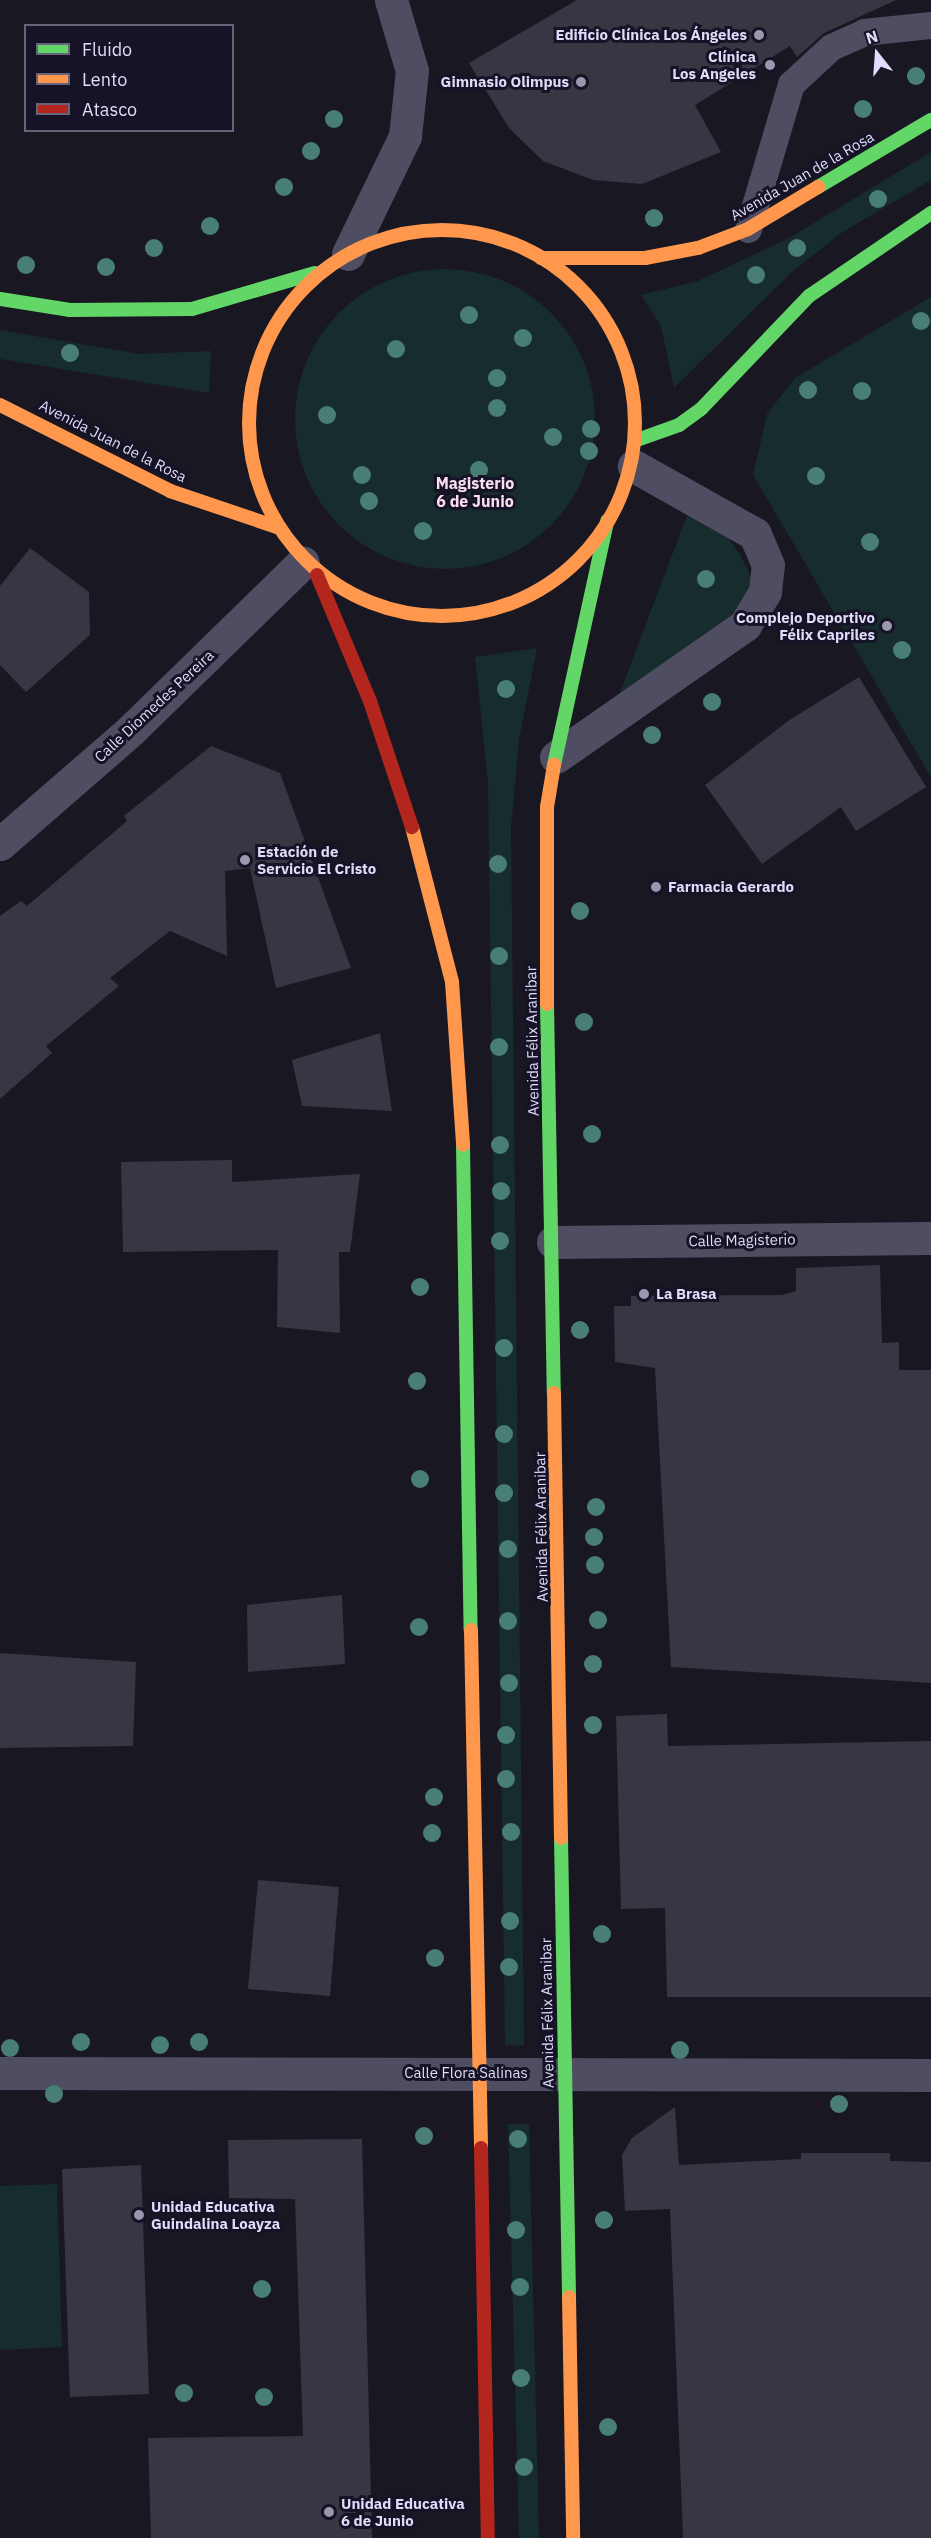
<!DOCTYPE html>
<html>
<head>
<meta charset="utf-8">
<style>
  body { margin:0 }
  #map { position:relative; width:931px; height:2538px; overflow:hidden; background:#191722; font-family:"IBM Plex Sans",sans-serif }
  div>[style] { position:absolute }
  .green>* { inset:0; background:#172c2c }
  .round { border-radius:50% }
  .building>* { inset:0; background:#383643 }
  .lane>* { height:27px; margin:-13.5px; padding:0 13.5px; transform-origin:13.5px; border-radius:13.5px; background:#4f4d61 }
  .street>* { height:33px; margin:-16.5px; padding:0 16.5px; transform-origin:16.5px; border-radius:16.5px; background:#4f4d61 }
  .fast>* { height:14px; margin:-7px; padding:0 7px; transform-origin:7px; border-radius:7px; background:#63d668 }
  .slow>* { height:14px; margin:-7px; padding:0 7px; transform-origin:7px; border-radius:7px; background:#ff974d }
  .slow>.ring { margin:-7px; padding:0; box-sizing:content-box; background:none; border:14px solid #ff974d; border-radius:50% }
  .jam>* { height:14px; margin:-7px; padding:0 7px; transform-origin:7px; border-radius:7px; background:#b3261e }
  .trees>* { width:18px; height:18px; margin:-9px; border-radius:50%; background:#497e74 }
  .dots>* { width:16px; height:16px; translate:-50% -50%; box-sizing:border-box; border:3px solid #161326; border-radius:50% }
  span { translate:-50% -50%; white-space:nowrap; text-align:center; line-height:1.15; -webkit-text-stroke:6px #161326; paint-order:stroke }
  .poi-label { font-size:15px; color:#dfddfb; font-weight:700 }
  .right { translate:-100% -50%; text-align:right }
  .left { translate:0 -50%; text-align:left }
  .street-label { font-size:15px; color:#dfddfb }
  .neighbourhood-label { font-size:16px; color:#fbdef1; font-weight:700 }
  .legend { position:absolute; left:24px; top:24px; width:210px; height:108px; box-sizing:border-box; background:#161326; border:2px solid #66647b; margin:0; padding:8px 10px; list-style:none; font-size:18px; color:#dfddfb }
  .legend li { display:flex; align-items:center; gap:12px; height:30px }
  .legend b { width:30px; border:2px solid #66647b }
  .north { position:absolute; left:847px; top:24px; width:60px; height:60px; -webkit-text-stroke:4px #161326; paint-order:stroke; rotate:343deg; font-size:16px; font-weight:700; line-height:24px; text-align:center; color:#dfddfb }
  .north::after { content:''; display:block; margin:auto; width:21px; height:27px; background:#dfddfb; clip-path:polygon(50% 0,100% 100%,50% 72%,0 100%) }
</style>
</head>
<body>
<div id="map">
  <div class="green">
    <div style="clip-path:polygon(931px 152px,931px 180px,841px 233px,793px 271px,674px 388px,661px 326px,641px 295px,698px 281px,789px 238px)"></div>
    <div class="round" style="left:295px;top:269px;width:300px;height:300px"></div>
    <div style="clip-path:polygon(931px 297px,931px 777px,753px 475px,767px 414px,795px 378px)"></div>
    <div style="clip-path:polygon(0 330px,139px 354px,211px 351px,209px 393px,0 359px)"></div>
    <div style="clip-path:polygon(696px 492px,741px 556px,753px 582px,742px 607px,619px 695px)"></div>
    <div style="clip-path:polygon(537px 648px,519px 739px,511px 828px,524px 2045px,505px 2046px,488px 782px,475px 657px)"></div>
    <div style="clip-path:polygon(508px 2124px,529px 2124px,539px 2538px,519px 2538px)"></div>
    <div style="clip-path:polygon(57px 2184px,62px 2347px,0 2350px,0 2186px)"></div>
  </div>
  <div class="building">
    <div style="clip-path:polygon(577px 0,896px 0,824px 33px,797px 57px,790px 46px,695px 105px,721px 152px,642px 184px,593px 180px,543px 161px,509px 128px,469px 63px)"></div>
    <div style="clip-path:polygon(30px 548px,89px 592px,90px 635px,26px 692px,0 665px,0 586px)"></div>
    <div style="clip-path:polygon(859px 677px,926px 787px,856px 831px,841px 807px,762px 864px,705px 785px,788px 721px)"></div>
    <div style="clip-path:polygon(211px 746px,280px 773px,351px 968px,276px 988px,250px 868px,225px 871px,227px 956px,170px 931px,110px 978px,119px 986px,46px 1046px,52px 1053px,0 1099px,0 916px,21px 901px,27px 906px,127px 821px,124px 816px)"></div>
    <div style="clip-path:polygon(380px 1033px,392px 1111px,302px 1106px,292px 1060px)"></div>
    <div style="clip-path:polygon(232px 1160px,232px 1182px,360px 1174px,350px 1252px,339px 1252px,340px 1333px,277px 1327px,278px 1250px,123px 1252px,121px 1162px)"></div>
    <div style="clip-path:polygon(880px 1265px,882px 1343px,899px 1342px,899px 1370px,931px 1370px,931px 1683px,671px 1667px,655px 1368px,615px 1362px,614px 1306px,631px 1306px,631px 1296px,782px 1295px,796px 1291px,796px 1268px)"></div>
    <div style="clip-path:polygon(342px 1595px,345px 1664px,248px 1672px,247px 1605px)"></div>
    <div style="clip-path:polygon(0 1653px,136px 1662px,133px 1746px,0 1748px)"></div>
    <div style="clip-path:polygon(667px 1714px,668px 1746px,931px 1741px,931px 1997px,667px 1997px,665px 1908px,621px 1909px,616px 1716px)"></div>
    <div style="clip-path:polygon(258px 1880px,339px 1887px,330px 1996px,248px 1989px)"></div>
    <div style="clip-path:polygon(675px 2107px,679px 2165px,801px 2159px,801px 2153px,890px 2153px,890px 2161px,931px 2162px,931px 2538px,683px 2538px,670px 2209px,625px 2211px,622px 2155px,632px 2138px)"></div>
    <div style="clip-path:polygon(362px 2139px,372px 2538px,151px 2538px,148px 2438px,303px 2436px,295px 2199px,229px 2198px,228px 2140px)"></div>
    <div style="clip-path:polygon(141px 2165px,149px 2394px,70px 2397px,62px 2169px)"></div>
  </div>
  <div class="lane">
    <div style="left:748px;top:229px;width:151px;rotate:-73.5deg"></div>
    <div style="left:791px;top:84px;width:54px;rotate:-42.8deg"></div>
    <div style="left:831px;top:47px;width:36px;rotate:-24deg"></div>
    <div style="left:864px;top:32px;width:67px;rotate:-6deg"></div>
  </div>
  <div class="street">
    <div style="left:348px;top:254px;width:131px;rotate:-64.2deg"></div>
    <div style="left:405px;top:136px;width:65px;rotate:-83.9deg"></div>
    <div style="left:412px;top:71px;width:74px;rotate:-106.5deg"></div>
    <div style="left:556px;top:757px;width:231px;rotate:-34.9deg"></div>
    <div style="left:745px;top:625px;width:39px;rotate:-59deg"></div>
    <div style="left:765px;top:592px;width:27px;rotate:-84deg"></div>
    <div style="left:768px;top:565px;width:34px;rotate:-113deg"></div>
    <div style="left:755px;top:534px;width:139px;rotate:-150.7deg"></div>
    <div style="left:0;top:844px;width:174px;rotate:-41deg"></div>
    <div style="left:131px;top:730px;width:240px;rotate:-44.3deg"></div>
    <div style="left:553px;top:1242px;width:378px;rotate:-0.6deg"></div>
    <div style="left:0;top:2073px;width:931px;rotate:0.12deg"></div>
  </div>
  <div class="fast">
    <div style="left:818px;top:187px;width:131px;rotate:-30.7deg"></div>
    <div style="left:0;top:299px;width:71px;rotate:8.9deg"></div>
    <div style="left:70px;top:310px;width:122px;rotate:-0.5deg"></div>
    <div style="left:192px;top:309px;width:128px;rotate:-16.3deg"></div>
    <div style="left:637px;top:440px;width:45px;rotate:-19.7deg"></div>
    <div style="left:679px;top:425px;width:27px;rotate:-36deg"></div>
    <div style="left:701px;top:409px;width:156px;rotate:-46.3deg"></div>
    <div style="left:809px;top:296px;width:148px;rotate:-34.2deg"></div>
    <div style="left:554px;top:765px;width:250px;rotate:-77.7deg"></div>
    <div style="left:547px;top:1004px;width:389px;rotate:89deg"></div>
    <div style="left:463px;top:1145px;width:485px;rotate:89.1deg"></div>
    <div style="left:561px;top:1838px;width:459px;rotate:89deg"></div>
  </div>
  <div class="slow">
    <div class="ring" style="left:249px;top:230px;width:372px;height:372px"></div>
    <div style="left:541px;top:258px;width:104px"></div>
    <div style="left:645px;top:258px;width:54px;rotate:-10.7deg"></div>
    <div style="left:698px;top:248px;width:53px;rotate:-20.8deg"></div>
    <div style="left:748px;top:229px;width:82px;rotate:-31deg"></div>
    <div style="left:0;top:405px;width:191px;rotate:26.8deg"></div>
    <div style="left:170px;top:491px;width:116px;rotate:18.6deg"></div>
    <div style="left:412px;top:827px;width:160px;rotate:75.5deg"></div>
    <div style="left:452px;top:982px;width:163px;rotate:86.1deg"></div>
    <div style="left:547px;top:1004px;width:197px;rotate:-90deg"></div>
    <div style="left:547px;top:807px;width:43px;rotate:-80.5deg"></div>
    <div style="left:554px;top:1393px;width:445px;rotate:89.1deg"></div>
    <div style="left:471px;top:1630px;width:518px;rotate:88.89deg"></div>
    <div style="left:569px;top:2297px;width:241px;rotate:89deg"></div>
  </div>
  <div class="jam">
    <div style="left:317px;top:575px;width:137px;rotate:67.2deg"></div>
    <div style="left:370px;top:701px;width:133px;rotate:71.6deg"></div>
    <div style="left:481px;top:2148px;width:390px;rotate:89deg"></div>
  </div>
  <div class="trees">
    <div style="left:916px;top:76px"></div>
    <div style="left:863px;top:109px"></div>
    <div style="left:334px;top:119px"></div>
    <div style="left:311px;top:151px"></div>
    <div style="left:284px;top:187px"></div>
    <div style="left:878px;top:199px"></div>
    <div style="left:654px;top:218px"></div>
    <div style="left:210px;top:226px"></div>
    <div style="left:154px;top:248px"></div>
    <div style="left:797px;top:248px"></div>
    <div style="left:26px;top:265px"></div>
    <div style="left:106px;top:267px"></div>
    <div style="left:756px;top:275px"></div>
    <div style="left:469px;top:315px"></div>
    <div style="left:921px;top:321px"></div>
    <div style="left:523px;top:338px"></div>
    <div style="left:396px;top:349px"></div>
    <div style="left:70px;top:353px"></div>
    <div style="left:497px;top:378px"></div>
    <div style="left:808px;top:390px"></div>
    <div style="left:862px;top:391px"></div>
    <div style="left:497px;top:408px"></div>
    <div style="left:327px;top:415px"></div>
    <div style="left:591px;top:429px"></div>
    <div style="left:553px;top:437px"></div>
    <div style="left:589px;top:451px"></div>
    <div style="left:479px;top:470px"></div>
    <div style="left:362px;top:475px"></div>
    <div style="left:816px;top:476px"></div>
    <div style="left:369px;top:501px"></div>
    <div style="left:423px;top:531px"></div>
    <div style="left:870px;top:542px"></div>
    <div style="left:706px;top:579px"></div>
    <div style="left:902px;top:650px"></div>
    <div style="left:506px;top:689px"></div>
    <div style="left:712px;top:702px"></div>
    <div style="left:652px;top:735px"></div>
    <div style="left:498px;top:864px"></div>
    <div style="left:580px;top:911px"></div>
    <div style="left:499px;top:956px"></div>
    <div style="left:584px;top:1022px"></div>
    <div style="left:499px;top:1047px"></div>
    <div style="left:592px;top:1134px"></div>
    <div style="left:500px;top:1145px"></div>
    <div style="left:501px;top:1191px"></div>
    <div style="left:500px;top:1241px"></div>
    <div style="left:420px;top:1287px"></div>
    <div style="left:580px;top:1330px"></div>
    <div style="left:504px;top:1348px"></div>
    <div style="left:417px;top:1381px"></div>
    <div style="left:504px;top:1434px"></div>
    <div style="left:420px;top:1479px"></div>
    <div style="left:504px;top:1493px"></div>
    <div style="left:596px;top:1507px"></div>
    <div style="left:594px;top:1537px"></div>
    <div style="left:508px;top:1549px"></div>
    <div style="left:595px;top:1565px"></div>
    <div style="left:598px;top:1620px"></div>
    <div style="left:508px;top:1621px"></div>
    <div style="left:419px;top:1627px"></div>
    <div style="left:593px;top:1664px"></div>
    <div style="left:509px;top:1683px"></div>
    <div style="left:593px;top:1725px"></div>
    <div style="left:506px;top:1735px"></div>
    <div style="left:506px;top:1779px"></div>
    <div style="left:434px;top:1797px"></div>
    <div style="left:511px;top:1832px"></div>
    <div style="left:432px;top:1833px"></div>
    <div style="left:510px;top:1921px"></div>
    <div style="left:602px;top:1934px"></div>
    <div style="left:435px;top:1958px"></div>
    <div style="left:509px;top:1967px"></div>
    <div style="left:81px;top:2042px"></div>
    <div style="left:199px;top:2042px"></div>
    <div style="left:160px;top:2045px"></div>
    <div style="left:10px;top:2048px"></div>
    <div style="left:680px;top:2050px"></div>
    <div style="left:54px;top:2094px"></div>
    <div style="left:839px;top:2104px"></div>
    <div style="left:424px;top:2136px"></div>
    <div style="left:518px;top:2139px"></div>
    <div style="left:604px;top:2220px"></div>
    <div style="left:516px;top:2230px"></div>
    <div style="left:520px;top:2287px"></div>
    <div style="left:262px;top:2289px"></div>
    <div style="left:521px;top:2378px"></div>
    <div style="left:184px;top:2393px"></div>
    <div style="left:264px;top:2397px"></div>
    <div style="left:608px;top:2427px"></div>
    <div style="left:524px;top:2467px"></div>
  </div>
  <div class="dots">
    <div style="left:759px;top:35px;background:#9a98af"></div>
    <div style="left:770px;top:65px;background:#9a98af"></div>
    <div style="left:581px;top:82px;background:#9a98af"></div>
    <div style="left:887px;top:626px;background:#9a98af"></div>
    <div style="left:245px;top:860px;background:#9a98af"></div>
    <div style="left:656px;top:887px;background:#9a98af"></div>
    <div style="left:644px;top:1294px;background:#9a98af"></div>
    <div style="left:139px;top:2215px;background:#9a98af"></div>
    <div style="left:329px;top:2512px;background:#9a98af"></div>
  </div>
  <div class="poi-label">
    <span class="right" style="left:747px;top:35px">Edificio Clínica Los Ángeles</span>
    <span class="right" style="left:756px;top:65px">Clínica<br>Los Angeles</span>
    <span class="right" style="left:569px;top:82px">Gimnasio Olimpus</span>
    <span class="right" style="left:875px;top:626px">Complejo Deportivo<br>Félix Capriles</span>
    <span class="left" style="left:257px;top:860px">Estación de<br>Servicio El Cristo</span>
    <span class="left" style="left:668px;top:887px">Farmacia Gerardo</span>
    <span class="left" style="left:656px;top:1294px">La Brasa</span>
    <span class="left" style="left:151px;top:2215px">Unidad Educativa<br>Guindalina Loayza</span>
    <span class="left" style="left:341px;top:2512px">Unidad Educativa<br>6 de Junio</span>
  </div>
  <div class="street-label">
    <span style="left:802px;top:176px;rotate:-30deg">Avenida Juan de la Rosa</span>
    <span style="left:113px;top:441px;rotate:27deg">Avenida Juan de la Rosa</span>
    <span style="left:154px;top:706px;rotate:-43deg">Calle Diomedes Pereira</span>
    <span style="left:532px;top:1041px;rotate:-91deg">Avenida Félix Aranibar</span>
    <span style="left:742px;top:1240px;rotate:-1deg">Calle Magisterio</span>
    <span style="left:541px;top:1527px;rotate:-91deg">Avenida Félix Aranibar</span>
    <span style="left:547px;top:2013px;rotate:-91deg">Avenida Félix Aranibar</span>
    <span style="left:466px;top:2073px">Calle Flora Salinas</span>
  </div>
  <div class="neighbourhood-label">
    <span style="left:475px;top:492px">Magisterio<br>6 de Junio</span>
  </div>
  <ul class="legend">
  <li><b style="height:8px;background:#63d668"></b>Fluido</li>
  <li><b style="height:8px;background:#ff974d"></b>Lento</li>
  <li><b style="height:8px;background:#b3261e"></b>Atasco</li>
  </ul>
  <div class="north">N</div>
</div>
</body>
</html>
